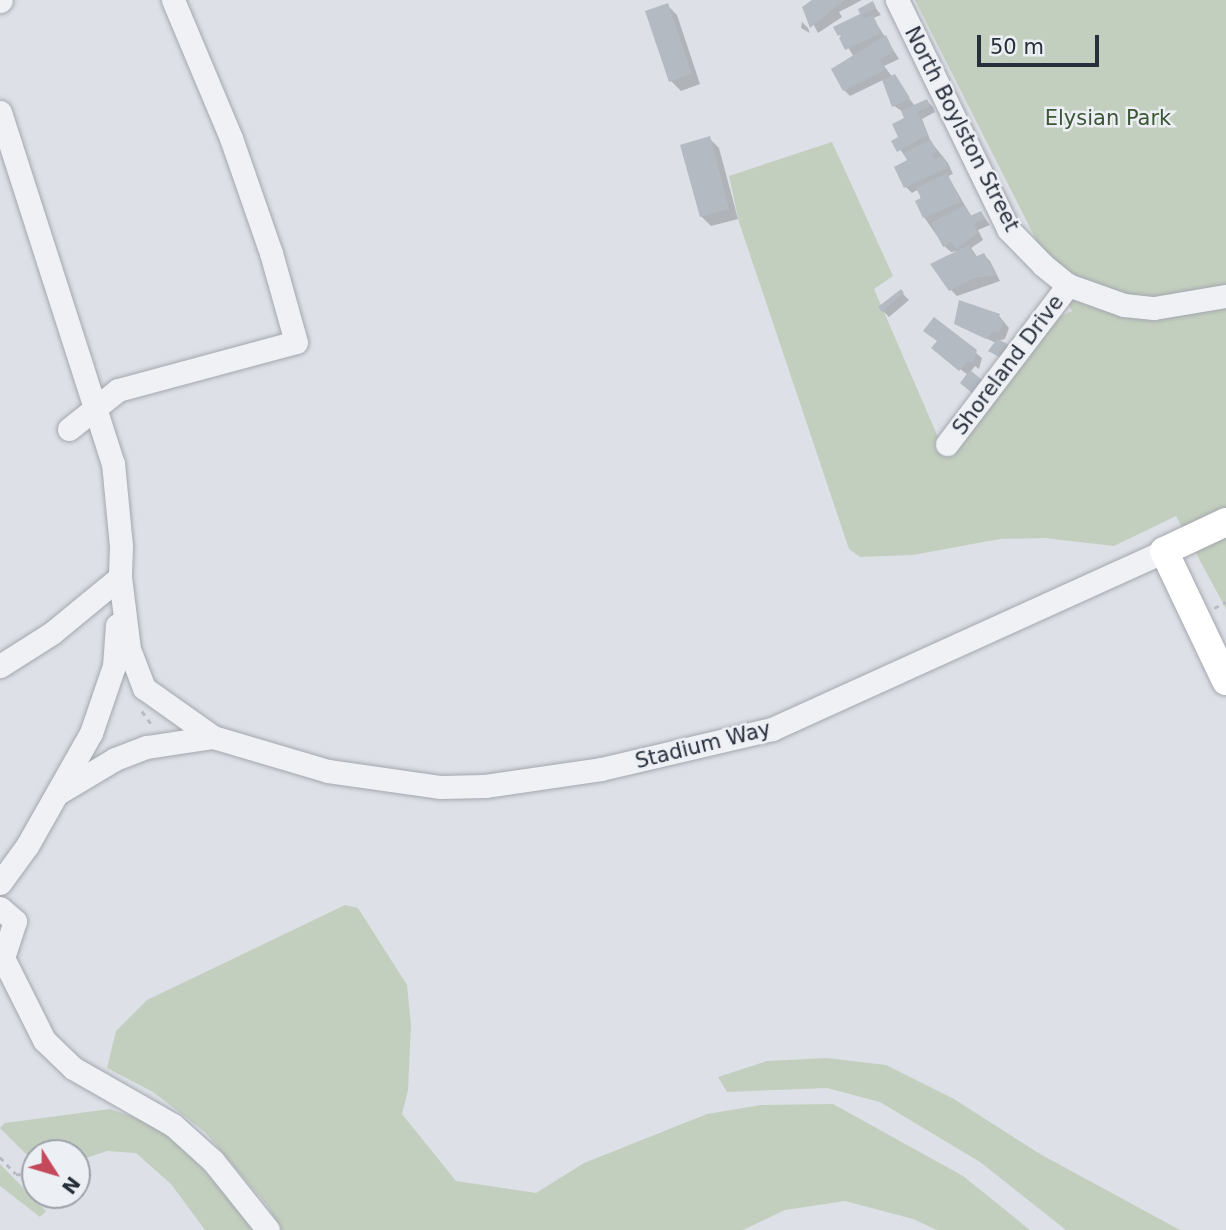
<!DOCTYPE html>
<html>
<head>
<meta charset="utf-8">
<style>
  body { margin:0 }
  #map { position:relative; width:1226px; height:1230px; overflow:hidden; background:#dde0e6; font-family:"DejaVu Sans",sans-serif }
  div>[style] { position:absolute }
  .green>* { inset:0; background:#c3cfbe }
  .shadow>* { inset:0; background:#0003 }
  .building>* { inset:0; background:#b4bac2 }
  .path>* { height:2.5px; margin-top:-1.25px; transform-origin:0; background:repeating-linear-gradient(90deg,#b7bbc0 0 5px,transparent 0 10px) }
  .roads { filter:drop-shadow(0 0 2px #a3a7af) drop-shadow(0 0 2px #a3a7af) }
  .minor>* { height:23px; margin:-11.5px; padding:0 11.5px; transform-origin:11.5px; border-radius:11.5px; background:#eff1f4 }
  .major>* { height:28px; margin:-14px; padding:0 14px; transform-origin:14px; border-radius:14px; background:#fff }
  span { translate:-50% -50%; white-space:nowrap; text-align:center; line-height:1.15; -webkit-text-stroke:5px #eceff4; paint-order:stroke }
  .park-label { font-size:21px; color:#3c5636 }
  .street-label { font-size:21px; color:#272f3b }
  .north { position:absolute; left:21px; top:1139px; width:70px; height:70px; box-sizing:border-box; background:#eceff4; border:2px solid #9da2aa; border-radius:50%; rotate:127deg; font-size:19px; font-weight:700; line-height:28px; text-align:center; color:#272f3b }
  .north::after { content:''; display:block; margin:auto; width:24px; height:32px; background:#c4495b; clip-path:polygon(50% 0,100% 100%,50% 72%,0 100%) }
  .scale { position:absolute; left:977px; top:35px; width:122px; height:32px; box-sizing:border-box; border:4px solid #272f3b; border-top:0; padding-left:9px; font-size:21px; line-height:24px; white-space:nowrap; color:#272f3b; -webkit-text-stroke:5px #eceff4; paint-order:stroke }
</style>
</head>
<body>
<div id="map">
  <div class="green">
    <div style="clip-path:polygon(915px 0,1226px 0,1226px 609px,1176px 516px,1114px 546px,1044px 538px,1000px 539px,913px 555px,860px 557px,849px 549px,739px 222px,729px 176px,832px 142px,893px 276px,874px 289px,947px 458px,1059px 317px,1072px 311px)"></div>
    <div style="clip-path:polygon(345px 905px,358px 908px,407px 985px,411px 1025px,408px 1090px,402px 1114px,456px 1181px,536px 1193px,584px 1163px,707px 1114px,761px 1105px,833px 1104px,963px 1176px,1030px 1230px,937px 1230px,913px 1219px,845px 1201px,785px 1210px,743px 1230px,282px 1230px,266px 1204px,205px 1132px,153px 1092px,107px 1068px,116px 1031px,147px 1000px)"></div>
    <div style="clip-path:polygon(827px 1058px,886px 1065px,954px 1099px,1040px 1154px,1180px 1230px,1066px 1230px,980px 1162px,880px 1102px,827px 1088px,727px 1092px,718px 1077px,767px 1061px)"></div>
    <div style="clip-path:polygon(110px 1109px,165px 1128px,258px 1230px,205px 1230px,171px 1184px,136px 1153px,107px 1151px,77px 1161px,77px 1153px,35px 1153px,35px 1163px,0 1128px,5px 1123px)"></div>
    <div style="clip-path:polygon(0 1164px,46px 1211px,40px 1217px,0 1186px)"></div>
  </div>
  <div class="shadow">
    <div style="clip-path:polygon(816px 0,862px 0,839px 12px,842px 17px,818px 33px,804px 7px)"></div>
    <div style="clip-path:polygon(872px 3px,881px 15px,873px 18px,899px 59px,884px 66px,915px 106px,927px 101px,933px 107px,935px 112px,922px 119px,931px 142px,948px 163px,953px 174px,948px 176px,967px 209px,972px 217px,981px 213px,990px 225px,978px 230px,983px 240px,971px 248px,978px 258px,984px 255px,990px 261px,1000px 281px,957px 296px,951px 290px,960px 251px,951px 252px,944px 246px,924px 217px,919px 189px,912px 193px,906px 187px,909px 161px,894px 142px,900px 138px,906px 119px,902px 111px,894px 106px,883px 80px,850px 96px,844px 90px,854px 57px,836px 28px,862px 15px)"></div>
    <div style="clip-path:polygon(667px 5px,677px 15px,700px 84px,681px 91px,671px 81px)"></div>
    <div style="clip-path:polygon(802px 22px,808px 28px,810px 33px,801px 28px)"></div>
    <div style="clip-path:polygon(709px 138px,719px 148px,738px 219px,711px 226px,701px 216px)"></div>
    <div style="clip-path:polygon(900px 291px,909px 300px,889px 317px,880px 308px)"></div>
    <div style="clip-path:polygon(999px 316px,1009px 328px,1005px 339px,998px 341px,1009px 364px,991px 351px,996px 343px,956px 324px)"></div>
    <div style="clip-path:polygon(975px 352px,982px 358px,979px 369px,975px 366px,968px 375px,940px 354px)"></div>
  </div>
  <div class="building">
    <div style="clip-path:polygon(812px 0,845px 0,810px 28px,802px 7px)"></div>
    <div style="clip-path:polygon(873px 1px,876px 8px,862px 15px,864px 19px,873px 15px,881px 33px,845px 50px,839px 38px,844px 33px,838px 36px,833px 27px,860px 14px,858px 9px)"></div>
    <div style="clip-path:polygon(668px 3px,692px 74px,669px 82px,645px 11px)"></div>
    <div style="clip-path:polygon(886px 35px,894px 52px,880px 60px,885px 70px,843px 91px,831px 69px)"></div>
    <div style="clip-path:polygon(895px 74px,910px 98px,892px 107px,882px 80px)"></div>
    <div style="clip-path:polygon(927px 99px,930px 106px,917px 112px,928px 135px,897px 152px,891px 141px,898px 137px,892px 124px,904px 118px,901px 111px)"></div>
    <div style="clip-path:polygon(710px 136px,729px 209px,700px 217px,680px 145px)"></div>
    <div style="clip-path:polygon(931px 140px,937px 152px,932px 154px,935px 159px,942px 155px,949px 167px,904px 188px,894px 167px,907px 160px,903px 153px)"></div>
    <div style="clip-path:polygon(947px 173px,961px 202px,923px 218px,915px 201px,921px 198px,916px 188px)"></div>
    <div style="clip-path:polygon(964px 205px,970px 216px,981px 211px,985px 218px,974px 224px,978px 233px,956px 249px,952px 242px,943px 247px,931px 223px)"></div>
    <div style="clip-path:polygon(969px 245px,975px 257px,984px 253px,996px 275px,975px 278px,949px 291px,930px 264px)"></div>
    <div style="clip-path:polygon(901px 289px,904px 293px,882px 312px,878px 307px)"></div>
    <div style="clip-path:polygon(959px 300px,1000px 314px,998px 319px,1004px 321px,999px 333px,994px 331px,986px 339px,954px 324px)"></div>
    <div style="clip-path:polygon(934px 317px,977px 350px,973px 364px,968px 361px,959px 371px,931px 348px,937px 341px,923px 331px)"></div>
    <div style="clip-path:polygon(997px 339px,1012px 346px,1003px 359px,988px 351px)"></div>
    <div style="clip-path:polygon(970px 370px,982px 380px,972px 393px,960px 383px)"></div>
  </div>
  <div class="path">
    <div style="left:1214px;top:608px;width:13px;rotate:-27deg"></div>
    <div style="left:142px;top:711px;width:19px;rotate:54deg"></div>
    <div style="left:0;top:1157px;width:23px;rotate:47deg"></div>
    <div style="left:16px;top:1174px;width:13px;rotate:4deg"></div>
  </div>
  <div class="roads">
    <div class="minor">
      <div style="left:897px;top:0;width:254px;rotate:64.1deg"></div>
      <div style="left:1008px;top:229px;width:50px;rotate:45.8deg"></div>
      <div style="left:1043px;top:265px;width:32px;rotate:39deg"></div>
      <div style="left:1068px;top:285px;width:59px;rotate:19.7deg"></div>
      <div style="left:1124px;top:305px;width:30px;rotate:6deg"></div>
      <div style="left:1154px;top:308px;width:73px;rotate:-9.5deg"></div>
      <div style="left:0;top:1px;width:1px;rotate:-45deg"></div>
      <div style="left:0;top:112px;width:369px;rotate:72.2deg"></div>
      <div style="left:113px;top:463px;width:83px;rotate:84.5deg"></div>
      <div style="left:121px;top:546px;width:31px;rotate:92deg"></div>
      <div style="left:120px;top:577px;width:88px;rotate:140.5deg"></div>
      <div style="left:52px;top:633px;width:62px;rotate:147.6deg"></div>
      <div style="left:69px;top:429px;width:63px;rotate:-38.5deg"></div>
      <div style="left:118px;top:390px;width:184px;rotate:-15.1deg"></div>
      <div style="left:296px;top:342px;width:92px;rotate:-105.7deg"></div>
      <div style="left:271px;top:253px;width:122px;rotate:-109.2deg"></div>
      <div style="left:231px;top:138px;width:150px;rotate:-112.8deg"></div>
      <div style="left:947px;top:444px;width:200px;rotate:-52.7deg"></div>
      <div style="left:120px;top:577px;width:73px;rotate:82.9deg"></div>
      <div style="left:129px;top:649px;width:42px;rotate:69deg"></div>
      <div style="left:144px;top:688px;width:85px;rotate:35.4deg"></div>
      <div style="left:213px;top:737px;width:120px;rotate:16.5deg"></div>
      <div style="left:328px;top:771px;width:114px;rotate:8.1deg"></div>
      <div style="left:441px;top:787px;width:44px;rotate:-1.3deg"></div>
      <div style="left:485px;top:786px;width:117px;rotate:-8.3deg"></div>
      <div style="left:601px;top:769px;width:176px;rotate:-13.2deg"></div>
      <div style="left:772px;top:729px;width:431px;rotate:-24.4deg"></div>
      <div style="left:60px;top:792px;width:64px;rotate:-31deg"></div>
      <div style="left:115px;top:759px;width:34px;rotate:-21deg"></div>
      <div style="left:147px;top:747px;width:67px;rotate:-8.6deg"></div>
      <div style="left:0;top:883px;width:46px;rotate:-53.9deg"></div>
      <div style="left:27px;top:846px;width:130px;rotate:-60.5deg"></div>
      <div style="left:91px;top:733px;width:71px;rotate:-71.1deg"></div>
      <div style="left:114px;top:666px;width:41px;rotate:-85.8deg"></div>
      <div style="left:0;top:908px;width:20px;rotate:41deg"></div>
      <div style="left:15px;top:921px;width:39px;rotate:108deg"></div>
      <div style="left:3px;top:958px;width:92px;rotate:63.4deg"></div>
      <div style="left:44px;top:1040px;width:40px;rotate:44deg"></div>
      <div style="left:73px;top:1068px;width:115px;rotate:29.7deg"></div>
      <div style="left:173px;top:1125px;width:54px;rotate:42deg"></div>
      <div style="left:213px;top:1161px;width:88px;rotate:51.4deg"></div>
    </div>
    <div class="major">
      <div style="left:1226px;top:522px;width:68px;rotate:154.9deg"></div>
      <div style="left:1164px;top:551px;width:144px;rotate:64.5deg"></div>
    </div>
  </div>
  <div class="park-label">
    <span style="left:1108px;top:118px">Elysian Park</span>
  </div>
  <div class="street-label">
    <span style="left:962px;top:129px;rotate:63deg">North Boylston Street</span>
    <span style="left:1008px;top:365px;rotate:-53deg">Shoreland Drive</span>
    <span style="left:703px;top:745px;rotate:-14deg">Stadium Way</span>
  </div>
  <div class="north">N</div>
  <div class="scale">50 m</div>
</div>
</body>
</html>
